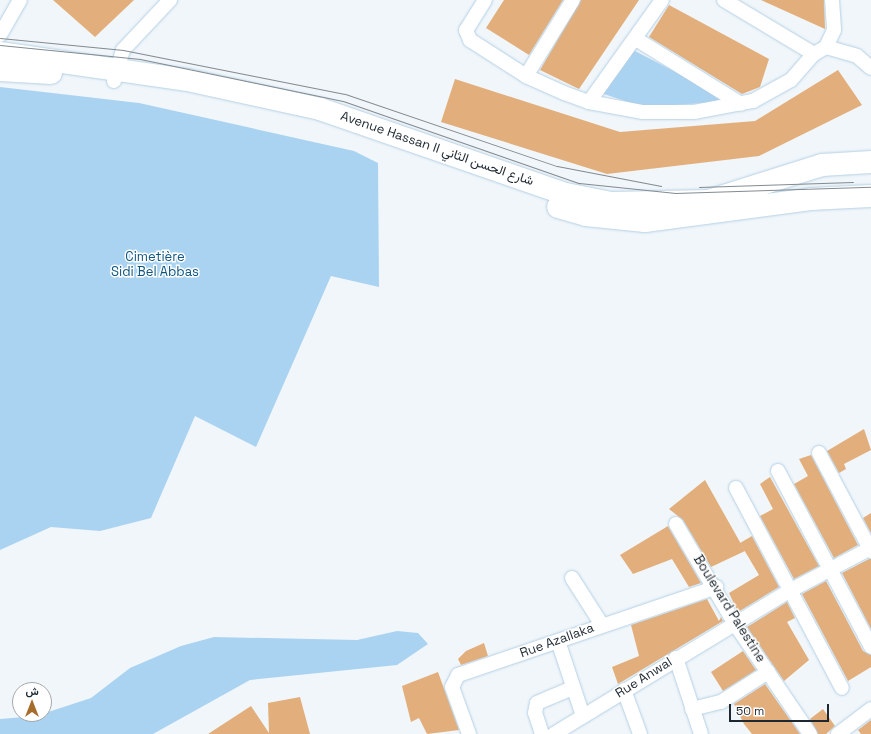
<!DOCTYPE html>
<html>
<head>
<meta charset="utf-8">
<style>
  body { margin:0 }
  #map { position:relative; width:871px; height:734px; overflow:hidden; background:#f0f6fa; font-family:"Space Grotesk",Vazirmatn,sans-serif }
  div>[style] { position:absolute }
  .green>* { inset:0; background:#aad3f2 }
  .building>* { inset:0; background:#e2ae7b }
  .roads { filter:drop-shadow(0 0 1px #b4cfe4) drop-shadow(0 0 1px #b4cfe4) }
  .street>* { height:14px; margin:-7px; padding:0 7px; transform-origin:7px; border-radius:7px; background:#fff }
  .highway>* { height:22px; margin:-11px; padding:0 11px; transform-origin:11px; border-radius:11px; background:#fff }
  .tram>* { height:1px; margin:-0.5px; padding:0 0.5px; transform-origin:0.5px; border-radius:0.5px; background:#838b91 }
  span { translate:-50% -50%; white-space:nowrap; text-align:center; line-height:1.15; -webkit-text-stroke:3px #fff; paint-order:stroke }
  .street-label { font-size:13px; color:#1e2830 }
  .park-label { font-size:13px; color:#0e5580 }
  .north { position:absolute; left:12px; top:682px; width:40px; height:40px; box-sizing:border-box; background:#fff; border:1px solid #a5a9ac; border-radius:50%; rotate:0deg; font-size:11px; font-weight:700; line-height:16px; text-align:center; color:#1e2830 }
  .north::after { content:''; display:block; margin:auto; width:14px; height:18px; background:#a66c2b; clip-path:polygon(50% 0,100% 100%,50% 72%,0 100%) }
  .scale { position:absolute; left:729px; top:704px; width:100px; height:18px; box-sizing:border-box; border:2px solid #1e2830; border-top:0; padding-left:5px; font-size:12px; line-height:14px; white-space:nowrap; color:#1e2830; -webkit-text-stroke:3px #fff; paint-order:stroke }
</style>
</head>
<body>
<div id="map">
  <div class="green">
    <div style="clip-path:polygon(633px 50px,718px 94px,719px 102px,643px 107px,601px 93px)"></div>
    <div style="clip-path:polygon(0 87px,139px 103px,354px 151px,378px 163px,379px 287px,331px 276px,256px 447px,195px 416px,151px 518px,100px 531px,51px 527px,0 550px)"></div>
    <div style="clip-path:polygon(397px 631px,418px 633px,428px 644px,397px 665px,250px 680px,153px 734px,0 734px,0 719px,36px 716px,91px 698px,130px 668px,181px 646px,214px 637px,357px 640px)"></div>
  </div>
  <div class="building">
    <div style="clip-path:polygon(53px 0,134px 0,95px 37px)"></div>
    <div style="clip-path:polygon(504px 0,563px 0,529px 55px,486px 28px)"></div>
    <div style="clip-path:polygon(581px 0,639px 0,579px 89px,540px 70px)"></div>
    <div style="clip-path:polygon(761px 0,824px 0,825px 28px,825px 29px)"></div>
    <div style="clip-path:polygon(669px 5px,769px 59px,760px 87px,742px 94px,649px 37px)"></div>
    <div style="clip-path:polygon(838px 70px,862px 105px,759px 156px,607px 174px,441px 122px,455px 79px,620px 132px,755px 121px)"></div>
    <div style="clip-path:polygon(864px 429px,871px 450px,844px 464px,846px 469px,839px 473px,827px 451px)"></div>
    <div style="clip-path:polygon(811px 455px,858px 545px,834px 558px,794px 484px,808px 476px,799px 459px)"></div>
    <div style="clip-path:polygon(770px 477px,819px 566px,794px 579px,760px 516px,773px 509px,760px 484px)"></div>
    <div style="clip-path:polygon(705px 480px,745px 551px,711px 567px,683px 520px,669px 509px)"></div>
    <div style="clip-path:polygon(871px 513px,871px 533px,863px 518px)"></div>
    <div style="clip-path:polygon(668px 526px,669px 528px,701px 583px,689px 587px,672px 559px,633px 574px,620px 555px)"></div>
    <div style="clip-path:polygon(752px 536px,779px 587px,738px 612px,729px 593px,759px 575px,740px 543px)"></div>
    <div style="clip-path:polygon(869px 559px,871px 559px,871px 629px,842px 573px)"></div>
    <div style="clip-path:polygon(826px 581px,863px 651px,871px 655px,871px 667px,848px 681px,802px 594px)"></div>
    <div style="clip-path:polygon(707px 599px,719px 621px,721px 617px,723px 621px,618px 684px,612px 667px,639px 656px,631px 625px)"></div>
    <div style="clip-path:polygon(787px 602px,795px 618px,787px 622px,809px 660px,784px 681px,747px 627px)"></div>
    <div style="clip-path:polygon(484px 643px,488px 656px,461px 665px,458px 659px,466px 651px)"></div>
    <div style="clip-path:polygon(743px 651px,756px 670px,723px 691px,711px 672px)"></div>
    <div style="clip-path:polygon(438px 672px,459px 730px,427px 734px,419px 718px,411px 722px,402px 686px)"></div>
    <div style="clip-path:polygon(765px 684px,800px 734px,752px 734px,744px 724px,734px 704px)"></div>
    <div style="clip-path:polygon(300px 697px,310px 734px,208px 734px,251px 706px,269px 733px,268px 703px)"></div>
    <div style="clip-path:polygon(823px 709px,835px 726px,826px 734px,818px 734px,810px 719px)"></div>
    <div style="clip-path:polygon(871px 720px,871px 734px,861px 734px,858px 730px)"></div>
  </div>
  <div class="roads">
    <div class="street">
      <div style="left:485px;top:0;width:36px;rotate:122deg"></div>
      <div style="left:466px;top:30px;width:11px;rotate:68deg"></div>
      <div style="left:470px;top:40px;width:67px;rotate:32.7deg"></div>
      <div style="left:526px;top:76px;width:42px;rotate:24.1deg"></div>
      <div style="left:564px;top:93px;width:27px;rotate:20deg"></div>
      <div style="left:589px;top:102px;width:55px;rotate:10.5deg"></div>
      <div style="left:643px;top:112px;width:51px"></div>
      <div style="left:694px;top:112px;width:60px;rotate:-10.6deg"></div>
      <div style="left:753px;top:101px;width:43px;rotate:-28.9deg"></div>
      <div style="left:791px;top:80px;width:35px;rotate:-49deg"></div>
      <div style="left:814px;top:54px;width:14px;rotate:-30deg"></div>
      <div style="left:724px;top:0;width:105px;rotate:31deg"></div>
      <div style="left:832px;top:0;width:30px;rotate:86deg"></div>
      <div style="left:834px;top:30px;width:19px;rotate:115deg"></div>
      <div style="left:826px;top:47px;width:32px;rotate:16deg"></div>
      <div style="left:857px;top:56px;width:18px;rotate:41deg"></div>
      <div style="left:0;top:35px;width:40px;rotate:-60.3deg"></div>
      <div style="left:636px;top:39px;width:123px;rotate:31.8deg"></div>
      <div style="left:526px;top:76px;width:89px;rotate:-58.3deg"></div>
      <div style="left:114px;top:81px;width:32px;rotate:-74deg"></div>
      <div style="left:123px;top:50px;width:69px;rotate:-46.8deg"></div>
      <div style="left:589px;top:102px;width:125px;rotate:-54.4deg"></div>
      <div style="left:819px;top:453px;width:111px;rotate:62deg"></div>
      <div style="left:778px;top:471px;width:199px;rotate:62.1deg"></div>
      <div style="left:736px;top:488px;width:226px;rotate:62.1deg"></div>
      <div style="left:676px;top:524px;width:116px;rotate:59.5deg"></div>
      <div style="left:735px;top:624px;width:133px;rotate:55.7deg"></div>
      <div style="left:572px;top:578px;width:56px;rotate:57.4deg"></div>
      <div style="left:558px;top:641px;width:79px;rotate:71.6deg"></div>
      <div style="left:676px;top:658px;width:80px;rotate:71.8deg"></div>
      <div style="left:624px;top:690px;width:47px;rotate:70deg"></div>
      <div style="left:692px;top:709px;width:30px;rotate:-14deg"></div>
      <div style="left:721px;top:702px;width:56px;rotate:-32.6deg"></div>
      <div style="left:469px;top:734px;width:50px;rotate:-109.9deg"></div>
      <div style="left:452px;top:687px;width:13px;rotate:-63deg"></div>
      <div style="left:458px;top:675px;width:273px;rotate:-18.8deg"></div>
      <div style="left:542px;top:734px;width:22px;rotate:-108deg"></div>
      <div style="left:535px;top:713px;width:10px;rotate:-79deg"></div>
      <div style="left:537px;top:703px;width:39px;rotate:-23deg"></div>
      <div style="left:554px;top:734px;width:277px;rotate:-31.3deg"></div>
      <div style="left:791px;top:590px;width:90px;rotate:-27.7deg"></div>
      <div style="left:838px;top:734px;width:41px;rotate:-37.1deg"></div>
    </div>
    <div class="highway">
      <div style="left:0;top:53px;width:190px;rotate:8.2deg"></div>
      <div style="left:188px;top:80px;width:135px;rotate:12.4deg"></div>
      <div style="left:320px;top:109px;width:260px;rotate:19.1deg"></div>
      <div style="left:566px;top:194px;width:46px;rotate:11.3deg"></div>
      <div style="left:611px;top:203px;width:97px;rotate:-1.2deg"></div>
      <div style="left:708px;top:201px;width:120px;rotate:-17.5deg"></div>
      <div style="left:822px;top:165px;width:49px;rotate:-3.5deg"></div>
      <div style="left:0;top:70px;width:51px;rotate:3.4deg"></div>
      <div style="left:558px;top:207px;width:29px;rotate:16deg"></div>
      <div style="left:586px;top:215px;width:59px;rotate:5.8deg"></div>
      <div style="left:645px;top:221px;width:167px;rotate:-7.5deg"></div>
      <div style="left:811px;top:199px;width:60px;rotate:-2.9deg"></div>
    </div>
  </div>
  <div class="tram">
    <div style="left:0;top:38px;width:124px;rotate:5.6deg"></div>
    <div style="left:123px;top:50px;width:226px;rotate:11.2deg"></div>
    <div style="left:345px;top:94px;width:224px;rotate:18.8deg"></div>
    <div style="left:557px;top:166px;width:106px;rotate:10.9deg"></div>
    <div style="left:0;top:45px;width:141px;rotate:5.7deg"></div>
    <div style="left:140px;top:59px;width:207px;rotate:11.7deg"></div>
    <div style="left:343px;top:101px;width:250px;rotate:19.2deg"></div>
    <div style="left:579px;top:183px;width:97px;rotate:5.9deg"></div>
    <div style="left:675px;top:193px;width:196px;rotate:-1.8deg"></div>
    <div style="left:699px;top:187px;width:154px;rotate:-1.9deg"></div>
  </div>
  <div class="street-label">
    <span style="left:437px;top:149px;rotate:19deg">Avenue Hassan II شارع الحسن الثاني</span>
    <span style="left:729px;top:609px;rotate:58deg">Boulevard Palestine</span>
    <span style="left:557px;top:641px;rotate:-20deg">Rue Azallaka</span>
    <span style="left:644px;top:678px;rotate:-32deg">Rue Anwal</span>
  </div>
  <div class="park-label">
    <span style="left:155px;top:265px">Cimetière<br>Sidi Bel Abbas</span>
  </div>
  <div class="north">ش</div>
  <div class="scale">50 m</div>
</div>
</body>
</html>
